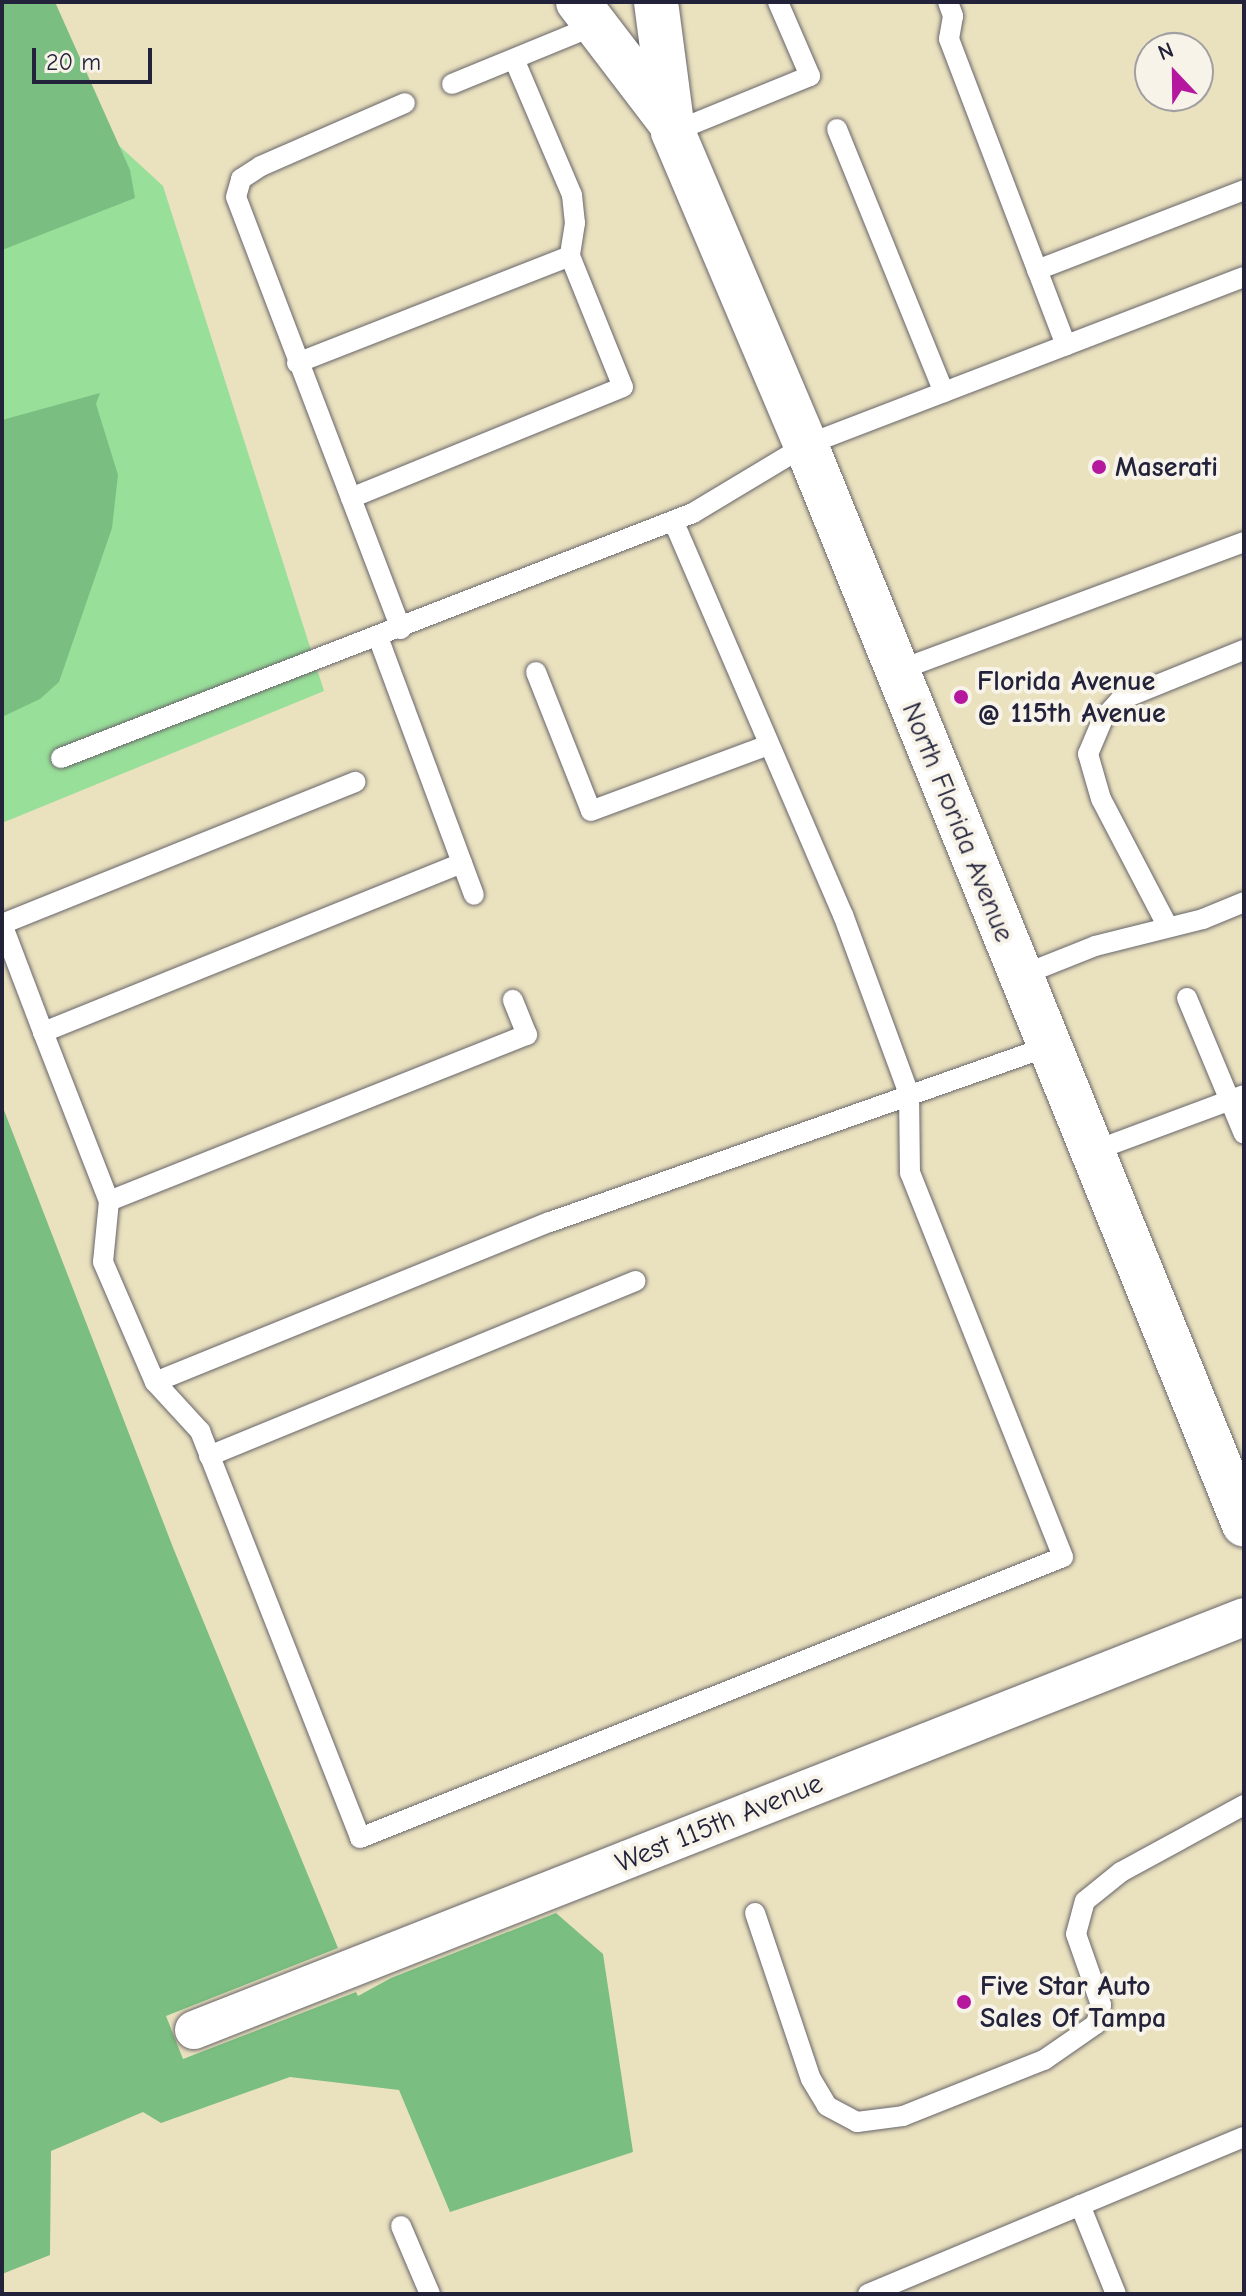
<!DOCTYPE html>
<html>
<head>
<meta charset="utf-8">
<style>
  body { margin:0 }
  #map { position:relative; width:1246px; height:2296px; overflow:hidden; background:#eae1bf; font-family:"Comic Neue",sans-serif }
  div>[style] { position:absolute }
  .green>* { inset:0; background:#98df99 }
  .forest>* { inset:0; background:#7abe81 }
  .roads { filter:drop-shadow(0 0 2px #686569) drop-shadow(0 0 2px #686569) }
  .lane>* { height:20px; margin:-10px; padding:0 10px; transform-origin:10px; border-radius:10px; background:#fff }
  .street>* { height:38px; margin:-19px; padding:0 19px; transform-origin:19px; border-radius:19px; background:#fff }
  .primary>* { height:44px; margin:-22px; padding:0 22px; transform-origin:22px; border-radius:22px; background:#fff }
  .dots>* { width:22px; height:22px; translate:-50% -50%; box-sizing:border-box; border:4px solid #f7f3e8; border-radius:50% }
  span { translate:-50% -50%; white-space:nowrap; text-align:center; line-height:1.15; -webkit-text-stroke:8px #f7f3e8; paint-order:stroke }
  .poi-label { font-size:28px; color:#22223b; font-weight:700 }
  .left { translate:0 -50%; text-align:left }
  .street-label { font-size:28px; color:#22223b }
  .frame { position:absolute; inset:0; border:4px solid #22223b; pointer-events:none }
  .north { position:absolute; left:1134px; top:32px; width:80px; height:80px; box-sizing:border-box; background:#f7f3e8; border:2px solid #a29fa3; border-radius:50%; rotate:338deg; font-size:22px; font-weight:700; line-height:32px; text-align:center; color:#22223b }
  .north::after { content:''; display:block; margin:auto; width:28px; height:36px; background:#b5179e; clip-path:polygon(50% 0,100% 100%,50% 72%,0 100%) }
  .scale { position:absolute; left:32px; top:48px; width:120px; height:36px; box-sizing:border-box; border:4px solid #22223b; border-top:0; padding-left:10px; font-size:24px; line-height:28px; white-space:nowrap; color:#22223b; -webkit-text-stroke:6px #f7f3e8; paint-order:stroke }
</style>
</head>
<body>
<div id="map">
  <div class="green">
    <div style="clip-path:polygon(2px 38px,163px 186px,324px 691px,2px 823px)"></div>
  </div>
  <div class="forest">
    <div style="clip-path:polygon(2px 2px,55px 2px,130px 170px,135px 198px,2px 250px)"></div>
    <div style="clip-path:polygon(100px 393px,96px 404px,118px 475px,112px 528px,59px 682px,40px 699px,2px 717px,2px 420px)"></div>
    <div style="clip-path:polygon(2px 1105px,174px 1550px,338px 1948px,166px 2016px,183px 2059px,356px 1992px,358px 1996px,391px 1978px,556px 1913px,603px 1954px,633px 2152px,450px 2212px,399px 2090px,290px 2077px,161px 2123px,143px 2112px,51px 2151px,50px 2255px,2px 2274px)"></div>
  </div>
  <div class="roads">
    <div class="lane">
      <div style="left:948px;top:2px;width:15px;rotate:70deg"></div>
      <div style="left:953px;top:16px;width:23px;rotate:100deg"></div>
      <div style="left:949px;top:39px;width:328px;rotate:69.1deg"></div>
      <div style="left:514px;top:59px;width:148px;rotate:66.9deg"></div>
      <div style="left:572px;top:195px;width:28px;rotate:84deg"></div>
      <div style="left:575px;top:223px;width:33px;rotate:99deg"></div>
      <div style="left:452px;top:84px;width:156px;rotate:-22.3deg"></div>
      <div style="left:837px;top:129px;width:284px;rotate:67.9deg"></div>
      <div style="left:673px;top:132px;width:148px;rotate:-22.2deg"></div>
      <div style="left:810px;top:76px;width:81px;rotate:-113.4deg"></div>
      <div style="left:1037px;top:270px;width:222px;rotate:-21.1deg"></div>
      <div style="left:297px;top:363px;width:293px;rotate:-21.4deg"></div>
      <div style="left:570px;top:256px;width:141px;rotate:68deg"></div>
      <div style="left:623px;top:387px;width:294px;rotate:157.8deg"></div>
      <div style="left:401px;top:629px;width:462px;rotate:-110.9deg"></div>
      <div style="left:236px;top:197px;width:19px;rotate:-74deg"></div>
      <div style="left:241px;top:179px;width:24px;rotate:-33deg"></div>
      <div style="left:261px;top:166px;width:157px;rotate:-23.6deg"></div>
      <div style="left:378px;top:637px;width:275px;rotate:69.6deg"></div>
      <div style="left:897px;top:671px;width:370px;rotate:-20.4deg"></div>
      <div style="left:536px;top:672px;width:149px;rotate:68.4deg"></div>
      <div style="left:591px;top:811px;width:189px;rotate:-20.4deg"></div>
      <div style="left:61px;top:758px;width:678px;rotate:-21.19deg"></div>
      <div style="left:693px;top:513px;width:132px;rotate:-31deg"></div>
      <div style="left:806px;top:445px;width:469px;rotate:-21deg"></div>
      <div style="left:462px;top:863px;width:452px;rotate:158deg"></div>
      <div style="left:43px;top:1032px;width:181px;rotate:68.7deg"></div>
      <div style="left:109px;top:1201px;width:450px;rotate:-21.7deg"></div>
      <div style="left:527px;top:1035px;width:38px;rotate:-112deg"></div>
      <div style="left:2px;top:924px;width:381px;rotate:-21.9deg"></div>
      <div style="left:2px;top:924px;width:116px;rotate:69.2deg"></div>
      <div style="left:1168px;top:927px;width:144px;rotate:-117.6deg"></div>
      <div style="left:1101px;top:799px;width:47px;rotate:-106.1deg"></div>
      <div style="left:1088px;top:754px;width:38px;rotate:-67deg"></div>
      <div style="left:1103px;top:719px;width:25px;rotate:-48deg"></div>
      <div style="left:1120px;top:700px;width:134px;rotate:-22deg"></div>
      <div style="left:1020px;top:976px;width:81px;rotate:-21.8deg"></div>
      <div style="left:1095px;top:946px;width:111px;rotate:-14deg"></div>
      <div style="left:1203px;top:919px;width:44px;rotate:-22.5deg"></div>
      <div style="left:1187px;top:998px;width:147px;rotate:67.3deg"></div>
      <div style="left:1091px;top:1152px;width:163px;rotate:-20.4deg"></div>
      <div style="left:109px;top:1201px;width:61px;rotate:95.6deg"></div>
      <div style="left:103px;top:1262px;width:131px;rotate:66.6deg"></div>
      <div style="left:155px;top:1382px;width:67px;rotate:47.4deg"></div>
      <div style="left:200px;top:1431px;width:437px;rotate:68.5deg"></div>
      <div style="left:360px;top:1838px;width:757px;rotate:-21.79deg"></div>
      <div style="left:1063px;top:1557px;width:413px;rotate:-111.7deg"></div>
      <div style="left:910px;top:1173px;width:79px;rotate:-90.7deg"></div>
      <div style="left:909px;top:1094px;width:191px;rotate:-110.2deg"></div>
      <div style="left:843px;top:915px;width:429px;rotate:-113.3deg"></div>
      <div style="left:155px;top:1382px;width:426px;rotate:-22.1deg"></div>
      <div style="left:550px;top:1222px;width:527px;rotate:-19.4deg"></div>
      <div style="left:209px;top:1456px;width:461px;rotate:-22.3deg"></div>
      <div style="left:755px;top:1913px;width:175px;rotate:71.4deg"></div>
      <div style="left:811px;top:2079px;width:31px;rotate:59deg"></div>
      <div style="left:827px;top:2106px;width:34px;rotate:28deg"></div>
      <div style="left:857px;top:2122px;width:46px;rotate:-7.4deg"></div>
      <div style="left:903px;top:2116px;width:152px;rotate:-21.7deg"></div>
      <div style="left:1044px;top:2060px;width:63px;rotate:-34.7deg"></div>
      <div style="left:1096px;top:2024px;width:20px;rotate:-75deg"></div>
      <div style="left:1101px;top:2005px;width:75px;rotate:-109.4deg"></div>
      <div style="left:1076px;top:1934px;width:34px;rotate:-75deg"></div>
      <div style="left:1085px;top:1901px;width:46px;rotate:-38.9deg"></div>
      <div style="left:1121px;top:1872px;width:140px;rotate:-28.6deg"></div>
      <div style="left:1080px;top:2205px;width:96px;rotate:68deg"></div>
      <div style="left:401px;top:2226px;width:74px;rotate:66.9deg"></div>
      <div style="left:868px;top:2294px;width:407px;rotate:-22.7deg"></div>
    </div>
    <div class="street">
      <div style="left:194px;top:2030px;width:1128px;rotate:-21.47deg"></div>
    </div>
    <div class="primary">
      <div style="left:578px;top:2px;width:150px;rotate:52.6deg"></div>
      <div style="left:656px;top:2px;width:131px;rotate:82.5deg"></div>
      <div style="left:673px;top:132px;width:340px;rotate:67deg"></div>
      <div style="left:806px;top:445px;width:1165px;rotate:67.92deg"></div>
    </div>
  </div>
  <div class="dots">
    <div style="left:1099px;top:467px;background:#b5179e"></div>
    <div style="left:961px;top:697px;background:#b5179e"></div>
    <div style="left:964px;top:2002px;background:#b5179e"></div>
  </div>
  <div class="poi-label">
    <span class="left" style="left:1115px;top:467px">Maserati</span>
    <span class="left" style="left:977px;top:697px">Florida Avenue<br>@ 115th Avenue</span>
    <span class="left" style="left:980px;top:2002px">Five Star Auto<br>Sales Of Tampa</span>
  </div>
  <div class="street-label">
    <span style="left:958px;top:822px;rotate:68deg">North Florida Avenue</span>
    <span style="left:719px;top:1823px;rotate:-22deg">West 115th Avenue</span>
  </div>
  <div class="frame"></div>
  <div class="north">N</div>
  <div class="scale">20 m</div>
</div>
</body>
</html>
